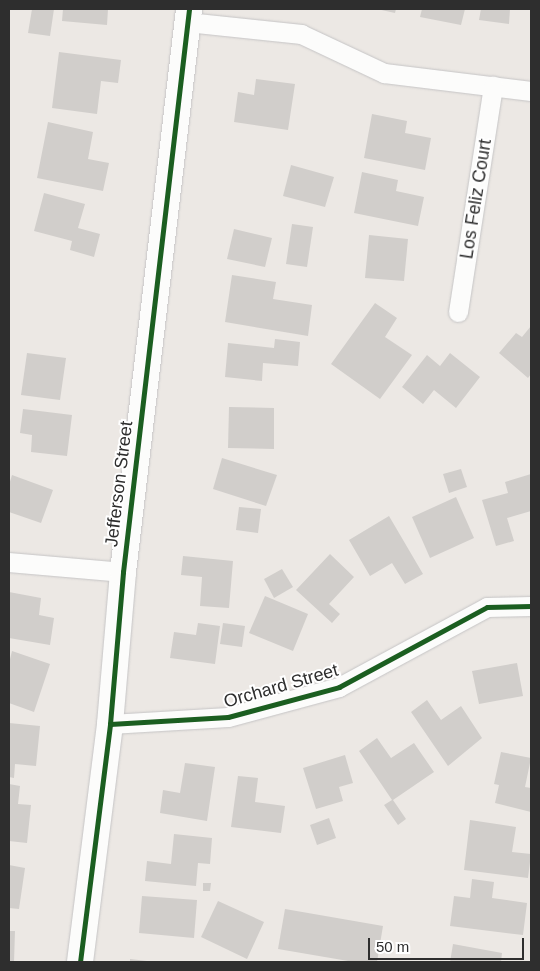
<!DOCTYPE html>
<html>
<head>
<meta charset="utf-8">
<style>
  body { margin:0 }
  #map { position:relative; width:540px; height:971px; overflow:hidden; background:#ece8e4; font-family:Arial,sans-serif }
  div>[style] { position:absolute }
  .building>* { inset:0; background:#d1cecb }
  .roads { filter:drop-shadow(0 0 1px #c5c4c5) drop-shadow(0 0 1px #c5c4c5) }
  .street>* { height:19px; margin:-9.5px; padding:0 9.5px; transform-origin:9.5px; border-radius:9.5px; background:#fcfcfb }
  .secondary>* { height:26px; margin:-13px; padding:0 13px; transform-origin:13px; border-radius:13px; background:#fcfcfb }
  .cycleway>* { height:5px; margin:-2.5px; padding:0 2.5px; transform-origin:2.5px; border-radius:2.5px; background:#1b5e20 }
  span { translate:-50% -50%; white-space:nowrap; text-align:center; line-height:1.15; -webkit-text-stroke:4px #fff; paint-order:stroke }
  .street-label { font-size:18px; color:#2e2e2e }
  .frame { position:absolute; inset:0; border:10px solid #2e2e2e; pointer-events:none }
  .scale { position:absolute; left:368px; top:938px; width:156px; height:22px; box-sizing:border-box; border:2px solid #2e2e2e; border-top:0; padding-left:6px; font-size:15px; line-height:18px; white-space:nowrap; color:#2e2e2e; -webkit-text-stroke:4px #fff; paint-order:stroke }
</style>
</head>
<body>
<div id="map">
  <div class="building">
    <div style="clip-path:polygon(32px 9px,54px 9px,50px 36px,28px 33px)"></div>
    <div style="clip-path:polygon(63px 9px,108px 9px,107px 25px,62px 21px)"></div>
    <div style="clip-path:polygon(377px 9px,396px 9px,395px 13px)"></div>
    <div style="clip-path:polygon(422px 9px,465px 9px,461px 25px,420px 17px)"></div>
    <div style="clip-path:polygon(481px 9px,510px 9px,509px 24px,479px 20px)"></div>
    <div style="clip-path:polygon(59px 52px,121px 60px,118px 83px,101px 81px,97px 114px,52px 108px)"></div>
    <div style="clip-path:polygon(256px 79px,295px 84px,288px 130px,234px 122px,238px 92px,254px 95px)"></div>
    <div style="clip-path:polygon(372px 114px,407px 121px,405px 133px,431px 138px,425px 170px,364px 158px)"></div>
    <div style="clip-path:polygon(48px 122px,93px 132px,88px 159px,109px 163px,103px 191px,37px 178px)"></div>
    <div style="clip-path:polygon(291px 165px,334px 177px,325px 207px,283px 196px)"></div>
    <div style="clip-path:polygon(362px 172px,398px 180px,396px 191px,424px 197px,418px 226px,354px 213px)"></div>
    <div style="clip-path:polygon(44px 193px,85px 204px,78px 228px,100px 234px,94px 257px,70px 250px,72px 241px,34px 231px)"></div>
    <div style="clip-path:polygon(292px 224px,313px 227px,307px 267px,286px 264px)"></div>
    <div style="clip-path:polygon(234px 229px,272px 238px,265px 267px,227px 259px)"></div>
    <div style="clip-path:polygon(369px 235px,408px 239px,404px 281px,365px 278px)"></div>
    <div style="clip-path:polygon(232px 275px,276px 282px,273px 299px,312px 305px,308px 336px,225px 322px)"></div>
    <div style="clip-path:polygon(375px 303px,397px 318px,385px 337px,412px 355px,380px 399px,331px 364px)"></div>
    <div style="clip-path:polygon(531px 326px,531px 374px,528px 378px,499px 353px,516px 333px,522px 337px)"></div>
    <div style="clip-path:polygon(275px 339px,300px 342px,298px 366px,263px 363px,262px 381px,225px 377px,228px 343px,274px 348px)"></div>
    <div style="clip-path:polygon(27px 353px,66px 358px,60px 400px,21px 395px)"></div>
    <div style="clip-path:polygon(450px 353px,480px 377px,456px 408px,434px 390px,423px 404px,402px 387px,427px 355px,440px 366px)"></div>
    <div style="clip-path:polygon(229px 407px,274px 408px,274px 449px,228px 448px)"></div>
    <div style="clip-path:polygon(23px 409px,72px 415px,67px 456px,31px 452px,32px 435px,20px 433px)"></div>
    <div style="clip-path:polygon(222px 458px,277px 475px,266px 506px,213px 489px)"></div>
    <div style="clip-path:polygon(461px 469px,467px 487px,449px 493px,443px 474px)"></div>
    <div style="clip-path:polygon(531px 474px,531px 511px,507px 518px,514px 541px,496px 546px,482px 500px,508px 493px,505px 482px)"></div>
    <div style="clip-path:polygon(12px 475px,53px 490px,41px 523px,9px 512px,9px 485px)"></div>
    <div style="clip-path:polygon(456px 497px,474px 538px,430px 558px,412px 517px)"></div>
    <div style="clip-path:polygon(239px 507px,261px 509px,258px 533px,236px 530px)"></div>
    <div style="clip-path:polygon(389px 516px,423px 574px,405px 584px,392px 563px,370px 576px,349px 540px)"></div>
    <div style="clip-path:polygon(330px 554px,354px 577px,329px 604px,340px 614px,332px 623px,296px 590px)"></div>
    <div style="clip-path:polygon(183px 556px,233px 561px,229px 608px,200px 606px,202px 577px,181px 575px)"></div>
    <div style="clip-path:polygon(282px 569px,293px 587px,274px 598px,264px 579px)"></div>
    <div style="clip-path:polygon(9px 592px,41px 598px,39px 615px,54px 618px,50px 645px,9px 638px)"></div>
    <div style="clip-path:polygon(265px 596px,308px 614px,293px 651px,249px 633px)"></div>
    <div style="clip-path:polygon(198px 623px,220px 626px,215px 664px,170px 658px,174px 632px,196px 635px)"></div>
    <div style="clip-path:polygon(223px 623px,245px 626px,242px 647px,220px 644px)"></div>
    <div style="clip-path:polygon(12px 651px,50px 664px,34px 712px,9px 703px,9px 663px)"></div>
    <div style="clip-path:polygon(517px 663px,523px 696px,479px 704px,472px 671px)"></div>
    <div style="clip-path:polygon(427px 700px,441px 720px,461px 706px,482px 738px,448px 766px,411px 712px)"></div>
    <div style="clip-path:polygon(9px 723px,40px 726px,36px 766px,15px 764px,14px 778px,9px 777px)"></div>
    <div style="clip-path:polygon(377px 738px,391px 758px,414px 743px,434px 772px,393px 800px,406px 819px,398px 825px,384px 805px,392px 800px,359px 751px)"></div>
    <div style="clip-path:polygon(501px 752px,531px 758px,525px 787px,531px 788px,531px 812px,495px 803px,499px 785px,494px 784px)"></div>
    <div style="clip-path:polygon(345px 755px,353px 783px,339px 787px,343px 801px,316px 809px,303px 768px)"></div>
    <div style="clip-path:polygon(185px 763px,215px 767px,207px 821px,160px 813px,163px 790px,180px 793px)"></div>
    <div style="clip-path:polygon(238px 776px,258px 778px,255px 802px,285px 806px,281px 833px,231px 827px)"></div>
    <div style="clip-path:polygon(9px 784px,20px 786px,18px 804px,31px 805px,27px 843px,9px 841px)"></div>
    <div style="clip-path:polygon(329px 818px,336px 838px,317px 845px,310px 825px)"></div>
    <div style="clip-path:polygon(470px 820px,516px 827px,512px 852px,531px 854px,528px 878px,464px 870px)"></div>
    <div style="clip-path:polygon(174px 834px,212px 838px,210px 864px,198px 863px,196px 886px,145px 881px,147px 861px,171px 864px)"></div>
    <div style="clip-path:polygon(9px 865px,25px 868px,19px 909px,9px 908px)"></div>
    <div style="clip-path:polygon(472px 879px,494px 882px,492px 898px,527px 903px,523px 935px,450px 926px,454px 896px,470px 898px)"></div>
    <div style="clip-path:polygon(203px 883px,211px 883px,210px 891px,203px 891px)"></div>
    <div style="clip-path:polygon(142px 896px,197px 900px,194px 938px,139px 933px)"></div>
    <div style="clip-path:polygon(218px 901px,264px 922px,247px 959px,201px 937px)"></div>
    <div style="clip-path:polygon(285px 909px,383px 926px,377px 962px,354px 962px,278px 949px)"></div>
    <div style="clip-path:polygon(9px 931px,15px 931px,14px 962px,9px 962px)"></div>
    <div style="clip-path:polygon(453px 944px,502px 953px,501px 962px,450px 962px)"></div>
    <div style="clip-path:polygon(130px 959px,147px 961px,147px 962px,130px 962px)"></div>
  </div>
  <div class="roads">
    <div class="street">
      <div style="left:187px;top:22px;width:115px;rotate:6deg"></div>
      <div style="left:301px;top:34px;width:92px;rotate:25.2deg"></div>
      <div style="left:384px;top:73px;width:148px;rotate:7deg"></div>
      <div style="left:458px;top:312px;width:229px;rotate:-81.2deg"></div>
      <div style="left:9px;top:562px;width:114px;rotate:5deg"></div>
      <div style="left:110px;top:724px;width:118px;rotate:-3.4deg"></div>
      <div style="left:228px;top:717px;width:115px;rotate:-15.1deg"></div>
      <div style="left:339px;top:687px;width:168px;rotate:-28.4deg"></div>
      <div style="left:487px;top:607px;width:44px;rotate:-1.3deg"></div>
    </div>
    <div class="secondary">
      <div style="left:80px;top:962px;width:240px;rotate:-82.8deg"></div>
      <div style="left:110px;top:724px;width:153px;rotate:-85.1deg"></div>
      <div style="left:123px;top:572px;width:567px;rotate:-83.31deg"></div>
    </div>
  </div>
  <div class="cycleway">
    <div style="left:110px;top:724px;width:118px;rotate:-3.4deg"></div>
    <div style="left:228px;top:717px;width:115px;rotate:-15.1deg"></div>
    <div style="left:339px;top:687px;width:168px;rotate:-28.4deg"></div>
    <div style="left:487px;top:607px;width:44px;rotate:-1.3deg"></div>
    <div style="left:80px;top:962px;width:240px;rotate:-82.8deg"></div>
    <div style="left:110px;top:724px;width:153px;rotate:-85.1deg"></div>
    <div style="left:123px;top:572px;width:567px;rotate:-83.31deg"></div>
  </div>
  <div class="street-label">
    <span style="left:476px;top:199px;rotate:-81deg">Los Feliz Court</span>
    <span style="left:119px;top:484px;rotate:-83deg">Jefferson Street</span>
    <span style="left:281px;top:686px;rotate:-16deg">Orchard Street</span>
  </div>
  <div class="frame"></div>
  <div class="scale">50 m</div>
</div>
</body>
</html>
